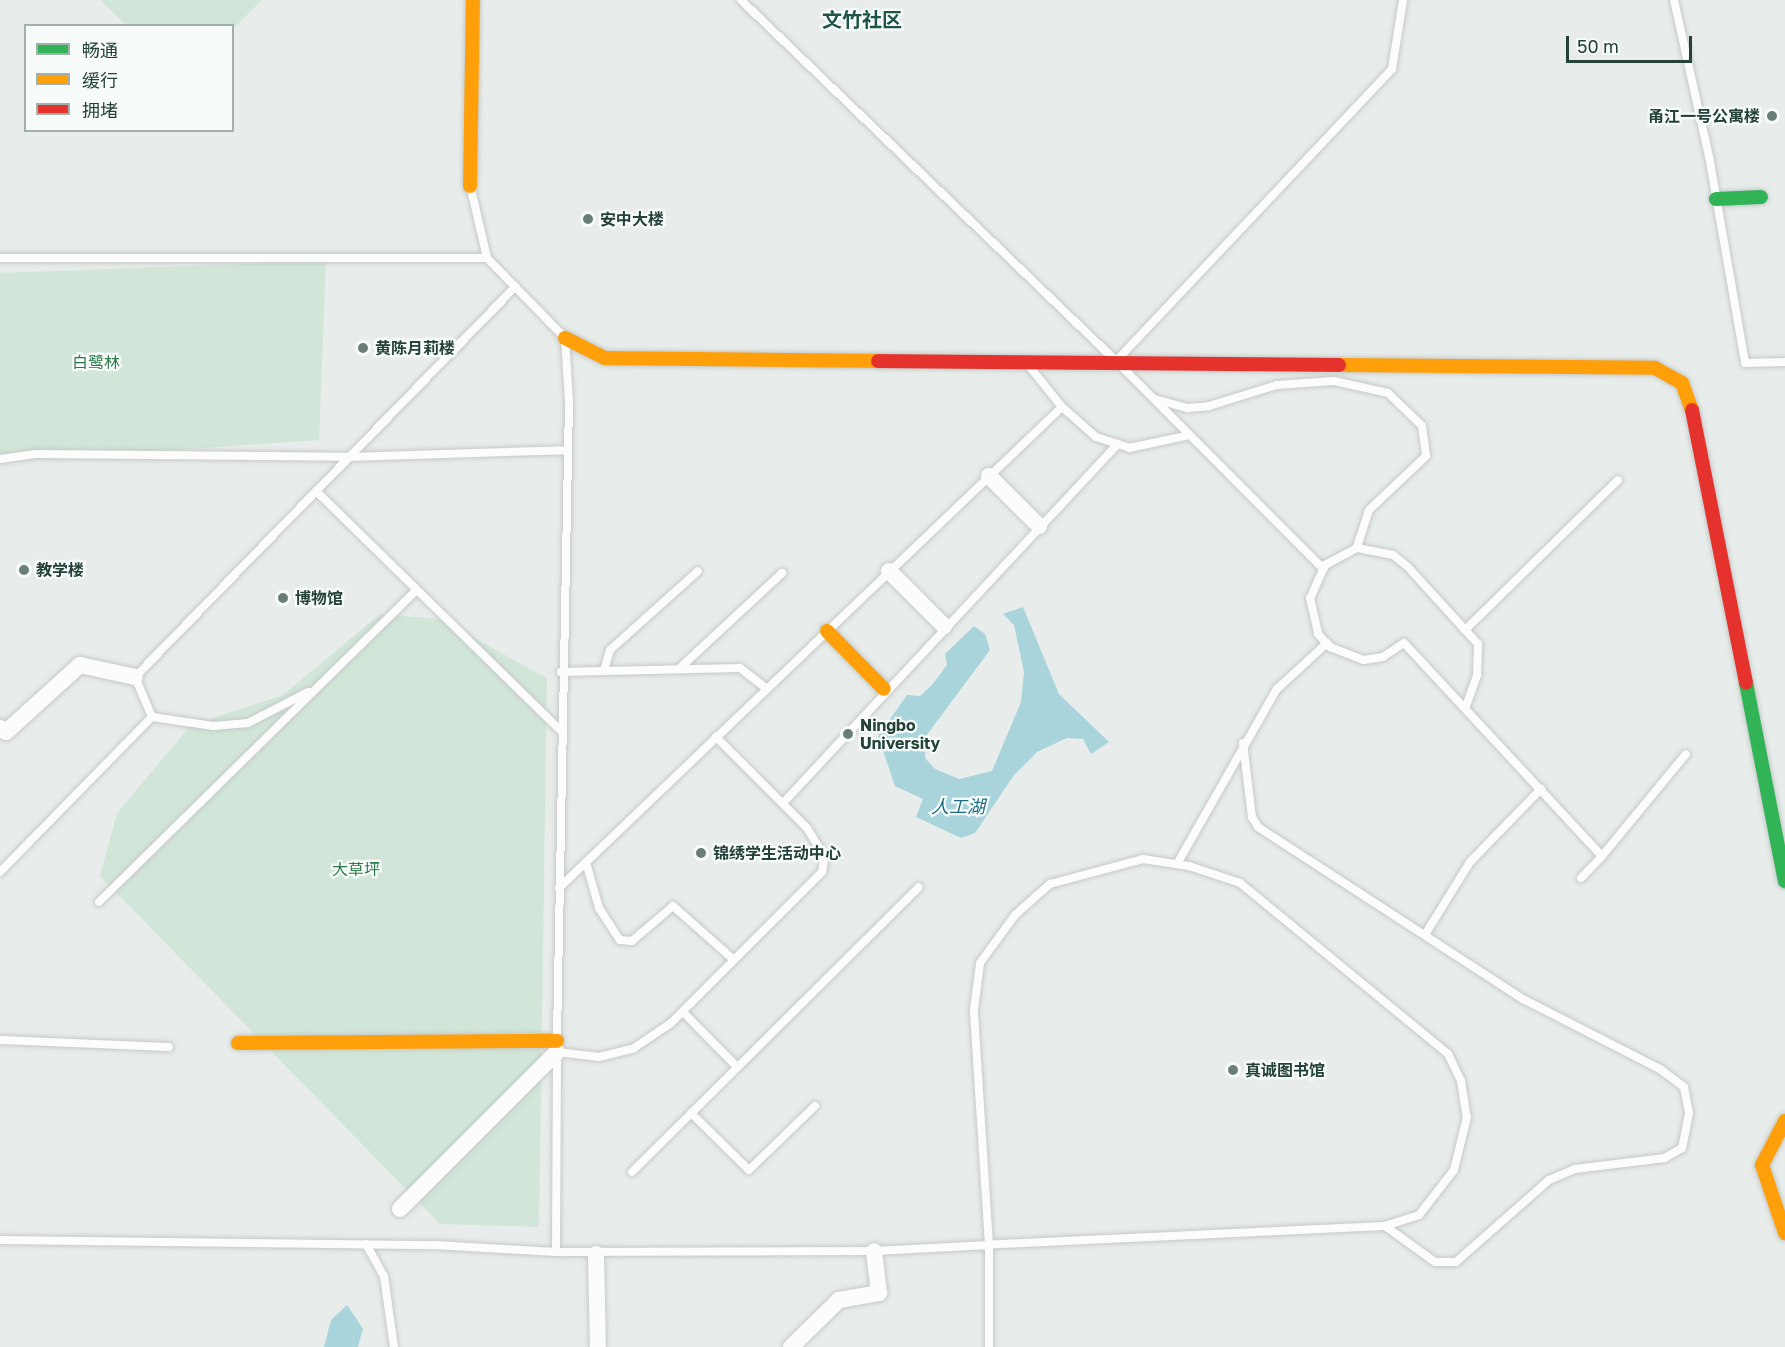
<!DOCTYPE html>
<html>
<head>
<meta charset="utf-8">
<style>
  body { margin:0 }
  #map { position:relative; width:1785px; height:1347px; overflow:hidden; background:#e8edeb; font-family:"Golos Text","Noto Sans SC",sans-serif }
  div>[style] { position:absolute }
  .green>* { inset:0; background:#d1e6d8 }
  .water>* { inset:0; background:#a9d4db }
  .roads { filter:drop-shadow(0 0 2px #c5cac8) drop-shadow(0 0 2px #c5cac8) }
  .lane>* { height:8px; margin:-4px; padding:0 4px; transform-origin:4px; border-radius:4px; background:#fcfcfc }
  .street>* { height:16px; margin:-8px; padding:0 8px; transform-origin:8px; border-radius:8px; background:#fcfcfc }
  .fast>* { height:14px; margin:-7px; padding:0 7px; transform-origin:7px; border-radius:7px; background:#30b455 }
  .slow>* { height:14px; margin:-7px; padding:0 7px; transform-origin:7px; border-radius:7px; background:#ff9f0a }
  .jam>* { height:14px; margin:-7px; padding:0 7px; transform-origin:7px; border-radius:7px; background:#e5322d }
  .dots>* { width:16px; height:16px; translate:-50% -50%; box-sizing:border-box; border:3px solid #f7fbf9; border-radius:50% }
  span { translate:-50% -50%; white-space:nowrap; text-align:center; line-height:1.15; -webkit-text-stroke:4.5px #f7fbf9; paint-order:stroke }
  .poi-label { font-size:16px; color:#24423a; font-weight:700 }
  .right { translate:-100% -50%; text-align:right }
  .left { translate:0 -50%; text-align:left }
  .park-label { font-size:16px; color:#2d7a4b }
  .water-label { font-size:18px; color:#1c6f80; font-style:italic }
  .quarter-label { font-size:20px; color:#1f5548; font-weight:700 }
  .legend { position:absolute; left:24px; top:24px; width:210px; height:108px; box-sizing:border-box; background:#f7fbf9; border:2px solid #a3b1ad; margin:0; padding:8px 10px; list-style:none; font-size:18px; color:#24423a }
  .legend li { display:flex; align-items:center; gap:12px; height:30px }
  .legend b { width:30px; border:2px solid #a3b1ad }
  .scale { position:absolute; left:1566px; top:36px; width:126px; height:27px; box-sizing:border-box; border:3px solid #24423a; border-top:0; padding-left:8px; font-size:18px; line-height:21px; white-space:nowrap; color:#24423a; -webkit-text-stroke:4px #f7fbf9; paint-order:stroke }
</style>
</head>
<body>
<div id="map">
  <div class="green">
    <div style="clip-path:polygon(100px 0,262px 0,233px 29px,126px 25px)"></div>
    <div style="clip-path:polygon(326px 261px,319px 440px,0 462px,0 273px)"></div>
    <div style="clip-path:polygon(380px 614px,439px 619px,547px 678px,539px 1227px,440px 1224px,100px 876px,117px 813px,191px 725px,283px 695px)"></div>
  </div>
  <div class="water">
    <div style="clip-path:polygon(1023px 607px,1059px 694px,1109px 742px,1091px 754px,1083px 739px,1067px 738px,1037px 752px,1014px 775px,975px 833px,961px 838px,916px 817px,923px 799px,895px 786px,878px 736px,907px 695px,920px 696px,932px 685px,947px 665px,945px 654px,974px 626px,985px 634px,990px 650px,926px 736px,925px 758px,935px 769px,959px 779px,992px 771px,1021px 702px,1024px 672px,1014px 625px,1003px 614px)"></div>
    <div style="clip-path:polygon(347px 1305px,363px 1329px,358px 1347px,324px 1347px,331px 1320px)"></div>
  </div>
  <div class="roads">
    <div class="lane">
      <div style="left:741px;top:0;width:521px;rotate:43.91deg"></div>
      <div style="left:1116px;top:361px;width:402px;rotate:-46.6deg"></div>
      <div style="left:1392px;top:69px;width:70px;rotate:-80.9deg"></div>
      <div style="left:1674px;top:0;width:160px;rotate:77.4deg"></div>
      <div style="left:1709px;top:156px;width:210px;rotate:80.1deg"></div>
      <div style="left:1745px;top:363px;width:40px;rotate:-1.4deg"></div>
      <div style="left:471px;top:189px;width:71px;rotate:76.9deg"></div>
      <div style="left:487px;top:258px;width:112px;rotate:45.7deg"></div>
      <div style="left:565px;top:338px;width:63px;rotate:86.4deg"></div>
      <div style="left:569px;top:401px;width:638px;rotate:91.08deg"></div>
      <div style="left:0;top:258px;width:487px"></div>
      <div style="left:1029px;top:366px;width:53px;rotate:51.2deg"></div>
      <div style="left:1062px;top:407px;width:45px;rotate:41.4deg"></div>
      <div style="left:1096px;top:437px;width:35px;rotate:18deg"></div>
      <div style="left:1129px;top:448px;width:62px;rotate:-12deg"></div>
      <div style="left:1123px;top:368px;width:284px;rotate:45.1deg"></div>
      <div style="left:1154px;top:399px;width:35px;rotate:15deg"></div>
      <div style="left:1188px;top:408px;width:21px;rotate:-5deg"></div>
      <div style="left:1209px;top:406px;width:71px;rotate:-17.2deg"></div>
      <div style="left:1277px;top:385px;width:57px;rotate:-4deg"></div>
      <div style="left:1334px;top:381px;width:55px;rotate:12.5deg"></div>
      <div style="left:1388px;top:393px;width:47px;rotate:44.1deg"></div>
      <div style="left:1422px;top:426px;width:30px;rotate:82deg"></div>
      <div style="left:1426px;top:456px;width:79px;rotate:136.5deg"></div>
      <div style="left:1369px;top:510px;width:40px;rotate:108deg"></div>
      <div style="left:0;top:459px;width:36px;rotate:-8deg"></div>
      <div style="left:36px;top:454px;width:313px;rotate:0.5deg"></div>
      <div style="left:349px;top:457px;width:218px;rotate:-1.8deg"></div>
      <div style="left:316px;top:491px;width:342px;rotate:44.4deg"></div>
      <div style="left:1465px;top:630px;width:214px;rotate:-44.4deg"></div>
      <div style="left:682px;top:666px;width:137px;rotate:-42.9deg"></div>
      <div style="left:604px;top:670px;width:21px;rotate:-73deg"></div>
      <div style="left:610px;top:650px;width:118px;rotate:-41.9deg"></div>
      <div style="left:561px;top:672px;width:179px;rotate:-1.3deg"></div>
      <div style="left:740px;top:668px;width:34px;rotate:38deg"></div>
      <div style="left:1466px;top:706px;width:33px;rotate:-70deg"></div>
      <div style="left:1477px;top:675px;width:31px;rotate:-88deg"></div>
      <div style="left:1478px;top:644px;width:104px;rotate:-132.3deg"></div>
      <div style="left:1408px;top:567px;width:19px;rotate:-141deg"></div>
      <div style="left:1393px;top:555px;width:37px;rotate:-169deg"></div>
      <div style="left:1357px;top:548px;width:36px;rotate:152deg"></div>
      <div style="left:1325px;top:565px;width:36px;rotate:114deg"></div>
      <div style="left:1310px;top:598px;width:37px;rotate:77deg"></div>
      <div style="left:1318px;top:634px;width:18px;rotate:47deg"></div>
      <div style="left:1330px;top:647px;width:36px;rotate:21deg"></div>
      <div style="left:1364px;top:660px;width:19px;rotate:-9deg"></div>
      <div style="left:1383px;top:657px;width:25px;rotate:-34deg"></div>
      <div style="left:1404px;top:643px;width:291px;rotate:47.1deg"></div>
      <div style="left:1602px;top:856px;width:132px;rotate:-50.5deg"></div>
      <div style="left:152px;top:717px;width:43px;rotate:-113deg"></div>
      <div style="left:135px;top:677px;width:545px;rotate:-45.74deg"></div>
      <div style="left:152px;top:717px;width:62px;rotate:8.4deg"></div>
      <div style="left:213px;top:726px;width:35px;rotate:-5deg"></div>
      <div style="left:248px;top:723px;width:68px;rotate:-27.3deg"></div>
      <div style="left:1243px;top:743px;width:75px;rotate:83.1deg"></div>
      <div style="left:1252px;top:817px;width:12px;rotate:59deg"></div>
      <div style="left:1258px;top:827px;width:316px;rotate:33deg"></div>
      <div style="left:1523px;top:999px;width:154px;rotate:27.1deg"></div>
      <div style="left:1660px;top:1069px;width:30px;rotate:37deg"></div>
      <div style="left:1684px;top:1087px;width:26px;rotate:79deg"></div>
      <div style="left:1689px;top:1113px;width:36px;rotate:101deg"></div>
      <div style="left:1682px;top:1148px;width:20px;rotate:150deg"></div>
      <div style="left:1665px;top:1158px;width:91px;rotate:173deg"></div>
      <div style="left:1575px;top:1169px;width:28px;rotate:157deg"></div>
      <div style="left:1549px;top:1180px;width:124px;rotate:138.6deg"></div>
      <div style="left:1456px;top:1262px;width:21px;rotate:180deg"></div>
      <div style="left:1435px;top:1262px;width:62px;rotate:-144.2deg"></div>
      <div style="left:783px;top:803px;width:491px;rotate:-47deg"></div>
      <div style="left:1143px;top:859px;width:47px;rotate:8.7deg"></div>
      <div style="left:1189px;top:866px;width:54px;rotate:18.4deg"></div>
      <div style="left:1240px;top:883px;width:269px;rotate:39.4deg"></div>
      <div style="left:1448px;top:1054px;width:30px;rotate:64deg"></div>
      <div style="left:1461px;top:1081px;width:36px;rotate:81deg"></div>
      <div style="left:1467px;top:1117px;width:55px;rotate:103.8deg"></div>
      <div style="left:1454px;top:1170px;width:57px;rotate:127.9deg"></div>
      <div style="left:1419px;top:1215px;width:36px;rotate:162deg"></div>
      <div style="left:1385px;top:1226px;width:396px;rotate:177.3deg"></div>
      <div style="left:989px;top:1245px;width:235px;rotate:-93.7deg"></div>
      <div style="left:974px;top:1010px;width:47px;rotate:-82.7deg"></div>
      <div style="left:980px;top:963px;width:59px;rotate:-53.9deg"></div>
      <div style="left:1015px;top:915px;width:47px;rotate:-41.5deg"></div>
      <div style="left:1050px;top:884px;width:96px;rotate:-15deg"></div>
      <div style="left:586px;top:862px;width:48px;rotate:74.2deg"></div>
      <div style="left:599px;top:908px;width:38px;rotate:57deg"></div>
      <div style="left:620px;top:940px;width:12px;rotate:5deg"></div>
      <div style="left:632px;top:941px;width:54px;rotate:-40.5deg"></div>
      <div style="left:673px;top:906px;width:80px;rotate:41.5deg"></div>
      <div style="left:1177px;top:864px;width:202px;rotate:-60.3deg"></div>
      <div style="left:1277px;top:689px;width:68px;rotate:-42.6deg"></div>
      <div style="left:0;top:872px;width:217px;rotate:-45.6deg"></div>
      <div style="left:1581px;top:878px;width:30px;rotate:-46deg"></div>
      <div style="left:559px;top:888px;width:696px;rotate:-43.72deg"></div>
      <div style="left:99px;top:902px;width:445px;rotate:-44.5deg"></div>
      <div style="left:1426px;top:933px;width:84px;rotate:-58.2deg"></div>
      <div style="left:1470px;top:862px;width:102px;rotate:-45.8deg"></div>
      <div style="left:683px;top:1012px;width:77px;rotate:45.5deg"></div>
      <div style="left:0;top:1040px;width:169px;rotate:2.4deg"></div>
      <div style="left:557px;top:1052px;width:42px;rotate:6.8deg"></div>
      <div style="left:599px;top:1057px;width:36px;rotate:-14deg"></div>
      <div style="left:634px;top:1048px;width:45px;rotate:-34deg"></div>
      <div style="left:671px;top:1023px;width:214px;rotate:-45deg"></div>
      <div style="left:822px;top:872px;width:15px;rotate:-79deg"></div>
      <div style="left:825px;top:857px;width:34px;rotate:-122deg"></div>
      <div style="left:807px;top:828px;width:129px;rotate:-135deg"></div>
      <div style="left:691px;top:1113px;width:81px;rotate:44.5deg"></div>
      <div style="left:749px;top:1170px;width:92px;rotate:-44.1deg"></div>
      <div style="left:632px;top:1172px;width:404px;rotate:-44.8deg"></div>
      <div style="left:0;top:1240px;width:435px;rotate:0.7deg"></div>
      <div style="left:435px;top:1245px;width:121px;rotate:3.3deg"></div>
      <div style="left:556px;top:1252px;width:200px;rotate:-89.7deg"></div>
      <div style="left:366px;top:1244px;width:37px;rotate:61deg"></div>
      <div style="left:384px;top:1276px;width:72px;rotate:82deg"></div>
      <div style="left:556px;top:1252px;width:318px;rotate:-0.2deg"></div>
      <div style="left:874px;top:1251px;width:115px;rotate:-3deg"></div>
      <div style="left:989px;top:1245px;width:102px;rotate:90deg"></div>
    </div>
    <div class="street">
      <div style="left:989px;top:476px;width:71px;rotate:45deg"></div>
      <div style="left:889px;top:571px;width:78px;rotate:45deg"></div>
      <div style="left:0;top:728px;width:7px;rotate:34deg"></div>
      <div style="left:6px;top:732px;width:100px;rotate:-42.2deg"></div>
      <div style="left:80px;top:665px;width:56px;rotate:12.3deg"></div>
      <div style="left:400px;top:1209px;width:222px;rotate:-45deg"></div>
      <div style="left:596px;top:1254px;width:93px;rotate:88.8deg"></div>
      <div style="left:791px;top:1347px;width:67px;rotate:-44.4deg"></div>
      <div style="left:839px;top:1300px;width:41px;rotate:-9.9deg"></div>
      <div style="left:879px;top:1293px;width:42px;rotate:-96.8deg"></div>
    </div>
    <div class="fast">
      <div style="left:1716px;top:199px;width:45px;rotate:-2.5deg"></div>
      <div style="left:1746px;top:683px;width:202px;rotate:78.9deg"></div>
    </div>
    <div class="slow">
      <div style="left:470px;top:186px;width:186px;rotate:-89.1deg"></div>
      <div style="left:565px;top:338px;width:45px;rotate:26.6deg"></div>
      <div style="left:605px;top:358px;width:273px;rotate:0.6deg"></div>
      <div style="left:1339px;top:365px;width:316px;rotate:0.5deg"></div>
      <div style="left:1655px;top:368px;width:31px;rotate:29deg"></div>
      <div style="left:1682px;top:383px;width:29px;rotate:70deg"></div>
      <div style="left:827px;top:631px;width:81px;rotate:45.5deg"></div>
      <div style="left:238px;top:1043px;width:319px;rotate:-0.4deg"></div>
      <div style="left:1785px;top:1121px;width:50px;rotate:117.6deg"></div>
      <div style="left:1762px;top:1165px;width:72px;rotate:71.3deg"></div>
    </div>
    <div class="jam">
      <div style="left:878px;top:361px;width:461px;rotate:0.5deg"></div>
      <div style="left:1692px;top:410px;width:278px;rotate:78.8deg"></div>
    </div>
  </div>
  <div class="dots">
    <div style="left:1772px;top:116px;background:#697e78"></div>
    <div style="left:588px;top:219px;background:#697e78"></div>
    <div style="left:363px;top:348px;background:#697e78"></div>
    <div style="left:24px;top:570px;background:#697e78"></div>
    <div style="left:283px;top:598px;background:#697e78"></div>
    <div style="left:848px;top:734px;background:#697e78"></div>
    <div style="left:701px;top:853px;background:#697e78"></div>
    <div style="left:1233px;top:1070px;background:#697e78"></div>
  </div>
  <div class="poi-label">
    <span class="right" style="left:1760px;top:116px">甬江一号公寓楼</span>
    <span class="left" style="left:600px;top:219px">安中大楼</span>
    <span class="left" style="left:375px;top:348px">黄陈月莉楼</span>
    <span class="left" style="left:36px;top:570px">教学楼</span>
    <span class="left" style="left:295px;top:598px">博物馆</span>
    <span class="left" style="left:860px;top:734px">Ningbo<br>University</span>
    <span class="left" style="left:713px;top:853px">锦绣学生活动中心</span>
    <span class="left" style="left:1245px;top:1070px">真诚图书馆</span>
  </div>
  <div class="park-label">
    <span style="left:96px;top:362px">白鹭林</span>
    <span style="left:356px;top:869px">大草坪</span>
  </div>
  <div class="water-label">
    <span style="left:958px;top:806px">人工湖</span>
  </div>
  <div class="quarter-label">
    <span style="left:862px;top:19px">文竹社区</span>
  </div>
  <ul class="legend">
  <li><b style="height:8px;background:#30b455"></b>畅通</li>
  <li><b style="height:8px;background:#ff9f0a"></b>缓行</li>
  <li><b style="height:8px;background:#e5322d"></b>拥堵</li>
  </ul>
  <div class="scale">50 m</div>
</div>
</body>
</html>
